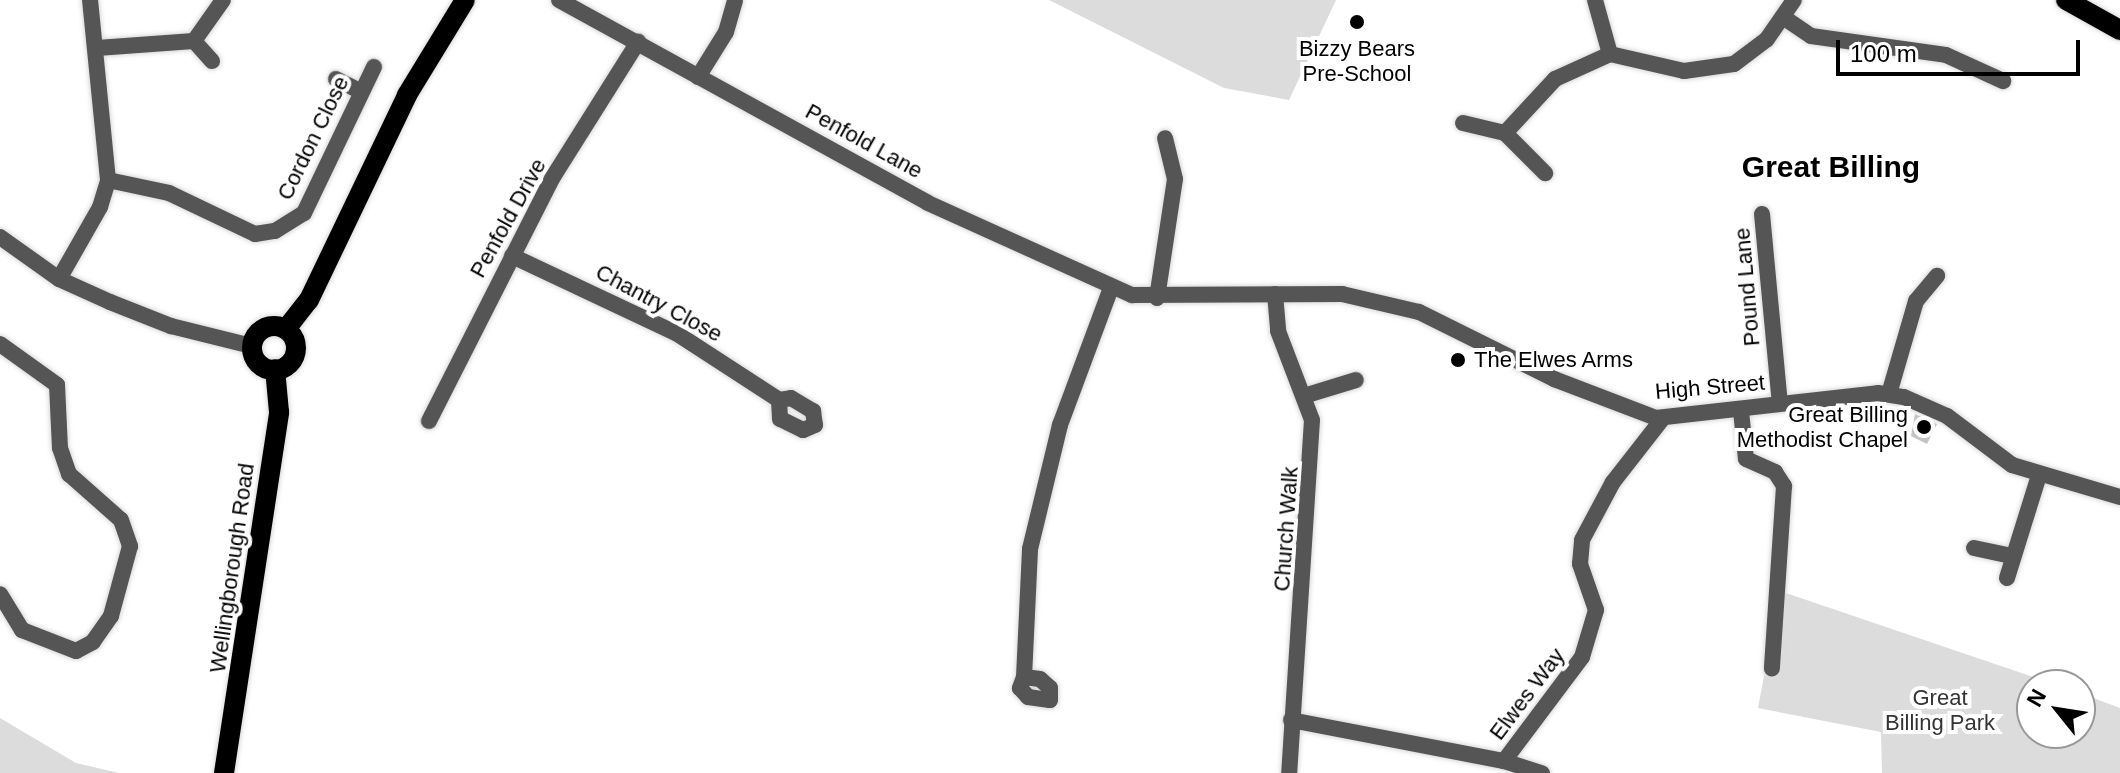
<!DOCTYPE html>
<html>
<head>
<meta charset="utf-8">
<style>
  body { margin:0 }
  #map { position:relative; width:2120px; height:773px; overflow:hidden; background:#fff; font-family:Arial,sans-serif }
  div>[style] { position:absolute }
  .green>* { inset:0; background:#dcdcdc }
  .building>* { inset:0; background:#c4c4c4 }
  .roads { filter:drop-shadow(0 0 2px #dbdbdb) drop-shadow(0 0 2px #dbdbdb) }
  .street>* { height:16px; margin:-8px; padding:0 8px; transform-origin:8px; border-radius:8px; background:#555 }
  .primary>* { height:20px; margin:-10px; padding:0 10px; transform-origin:10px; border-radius:10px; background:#000 }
  .primary>.ring { margin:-10px; padding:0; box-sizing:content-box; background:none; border:20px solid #000; border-radius:50% }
  .dots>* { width:22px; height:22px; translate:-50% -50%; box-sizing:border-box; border:4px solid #fff; border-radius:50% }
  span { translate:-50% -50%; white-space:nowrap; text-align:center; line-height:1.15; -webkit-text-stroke:8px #fff; paint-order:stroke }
  .poi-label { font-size:22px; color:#000 }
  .left { translate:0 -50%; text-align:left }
  .right { translate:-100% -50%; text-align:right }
  .street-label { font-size:22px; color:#000 }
  .park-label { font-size:22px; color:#333 }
  .district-label { font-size:30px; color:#000; font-weight:700 }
  .north { position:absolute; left:2016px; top:669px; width:80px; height:80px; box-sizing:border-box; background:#fff; border:2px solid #999; border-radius:50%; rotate:300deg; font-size:22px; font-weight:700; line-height:32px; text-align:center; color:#000 }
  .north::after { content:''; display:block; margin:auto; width:28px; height:36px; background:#000; clip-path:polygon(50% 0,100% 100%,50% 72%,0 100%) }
  .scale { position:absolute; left:1836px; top:40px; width:244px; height:36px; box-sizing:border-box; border:4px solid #000; border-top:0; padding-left:10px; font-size:24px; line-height:28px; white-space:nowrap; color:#000; -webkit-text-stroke:6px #fff; paint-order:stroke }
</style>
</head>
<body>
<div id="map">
  <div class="green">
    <div style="clip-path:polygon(1049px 0,1336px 0,1289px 100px,1224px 88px)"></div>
    <div style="clip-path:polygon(1780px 591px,2057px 685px,2032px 685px,2032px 733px,2080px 733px,2080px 693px,2120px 708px,2120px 773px,1882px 773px,1881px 732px,1758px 708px)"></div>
    <div style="clip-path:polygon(0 718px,76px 763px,119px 773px,0 773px)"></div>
  </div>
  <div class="building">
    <div style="clip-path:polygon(1915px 414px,1937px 424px,1927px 444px,1911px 436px)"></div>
  </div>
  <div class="roads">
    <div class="street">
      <div style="left:559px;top:0;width:421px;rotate:28.8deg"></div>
      <div style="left:928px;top:203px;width:224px;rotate:24.3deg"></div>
      <div style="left:1132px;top:295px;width:210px;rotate:-0.3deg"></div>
      <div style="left:1342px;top:294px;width:79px;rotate:13.2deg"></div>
      <div style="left:1419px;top:312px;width:151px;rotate:26.4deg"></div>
      <div style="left:1554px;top:379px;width:109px;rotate:20.9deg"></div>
      <div style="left:1656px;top:418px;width:223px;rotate:-6.4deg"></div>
      <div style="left:1878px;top:393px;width:26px;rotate:9deg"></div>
      <div style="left:1904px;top:397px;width:47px;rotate:23.8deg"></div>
      <div style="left:1947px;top:416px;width:81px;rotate:37deg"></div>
      <div style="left:2012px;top:465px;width:113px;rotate:16.5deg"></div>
      <div style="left:1595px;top:0;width:56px;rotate:74.5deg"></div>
      <div style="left:1783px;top:17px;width:34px;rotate:34deg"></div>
      <div style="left:1811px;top:36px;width:136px;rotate:8deg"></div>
      <div style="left:1946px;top:55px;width:63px;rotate:24.5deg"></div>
      <div style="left:194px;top:41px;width:27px;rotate:48deg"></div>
      <div style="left:97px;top:48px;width:97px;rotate:-4.1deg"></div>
      <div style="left:194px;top:41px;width:50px;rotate:-54.7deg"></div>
      <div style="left:698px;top:77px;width:53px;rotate:-58.1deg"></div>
      <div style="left:726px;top:32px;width:33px;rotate:-74deg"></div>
      <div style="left:336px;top:79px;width:25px;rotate:27deg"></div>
      <div style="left:1463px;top:123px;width:43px;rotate:13.4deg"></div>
      <div style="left:1505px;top:133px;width:57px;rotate:45deg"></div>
      <div style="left:1505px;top:133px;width:74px;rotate:-47.2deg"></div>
      <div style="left:1555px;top:79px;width:60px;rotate:-24.4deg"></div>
      <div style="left:1610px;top:54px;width:76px;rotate:12.9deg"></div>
      <div style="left:1684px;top:71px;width:50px;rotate:-8deg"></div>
      <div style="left:1734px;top:64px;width:41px;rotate:-37.1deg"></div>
      <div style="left:1767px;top:39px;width:47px;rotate:-55.3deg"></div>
      <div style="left:108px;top:180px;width:62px;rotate:12deg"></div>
      <div style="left:169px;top:193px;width:95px;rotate:25.5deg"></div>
      <div style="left:255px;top:234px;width:20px;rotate:-9deg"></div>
      <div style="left:275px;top:231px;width:34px;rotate:-32deg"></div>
      <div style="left:304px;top:213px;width:162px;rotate:-64.4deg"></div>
      <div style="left:1762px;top:214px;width:190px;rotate:84.6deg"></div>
      <div style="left:0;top:237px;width:72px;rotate:35.4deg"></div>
      <div style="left:59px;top:279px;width:56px;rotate:24.3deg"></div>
      <div style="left:110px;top:302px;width:66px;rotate:21.5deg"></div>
      <div style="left:171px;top:326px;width:83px;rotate:13.9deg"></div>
      <div style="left:512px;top:256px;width:181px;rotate:25.2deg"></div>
      <div style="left:676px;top:333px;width:123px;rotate:33deg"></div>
      <div style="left:779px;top:400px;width:12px;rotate:-9deg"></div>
      <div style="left:791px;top:398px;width:26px;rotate:31deg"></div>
      <div style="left:813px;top:411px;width:14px;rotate:82deg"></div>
      <div style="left:815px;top:425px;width:13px;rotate:157deg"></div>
      <div style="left:803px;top:430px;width:25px;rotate:-154deg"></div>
      <div style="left:780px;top:419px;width:19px;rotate:-93deg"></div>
      <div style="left:59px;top:279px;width:83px;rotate:-60.3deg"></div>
      <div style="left:100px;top:207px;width:28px;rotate:-73deg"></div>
      <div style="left:108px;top:180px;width:181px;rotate:-95.7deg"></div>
      <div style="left:1275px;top:294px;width:37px;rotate:85deg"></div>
      <div style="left:1278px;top:331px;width:95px;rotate:69.1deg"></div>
      <div style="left:1312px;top:420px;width:354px;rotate:93.7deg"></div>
      <div style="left:1157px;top:298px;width:120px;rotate:-81.4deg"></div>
      <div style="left:1175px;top:179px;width:42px;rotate:-103.7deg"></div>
      <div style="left:0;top:344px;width:70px;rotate:35.7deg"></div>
      <div style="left:57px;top:385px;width:63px;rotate:87.3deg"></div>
      <div style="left:60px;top:448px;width:28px;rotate:71deg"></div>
      <div style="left:69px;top:474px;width:69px;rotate:41.5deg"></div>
      <div style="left:121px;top:520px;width:28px;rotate:71deg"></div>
      <div style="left:130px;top:546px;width:73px;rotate:105.2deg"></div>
      <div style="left:111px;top:616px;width:32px;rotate:125deg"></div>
      <div style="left:93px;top:642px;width:19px;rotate:152deg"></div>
      <div style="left:76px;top:651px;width:58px;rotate:-158.7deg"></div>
      <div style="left:22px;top:630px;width:42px;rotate:-121.4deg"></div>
      <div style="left:1889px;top:394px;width:97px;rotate:-73.8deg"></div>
      <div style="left:1916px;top:301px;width:33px;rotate:-50deg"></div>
      <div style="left:1307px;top:395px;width:51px;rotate:-17deg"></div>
      <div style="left:1741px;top:411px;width:48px;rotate:84.1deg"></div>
      <div style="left:1746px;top:459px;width:32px;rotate:24deg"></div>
      <div style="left:1775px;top:472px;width:17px;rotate:57deg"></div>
      <div style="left:1784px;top:486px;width:183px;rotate:93.8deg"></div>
      <div style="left:429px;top:421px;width:274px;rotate:-63.1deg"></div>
      <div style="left:553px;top:177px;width:160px;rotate:-57.8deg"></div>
      <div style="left:1974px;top:548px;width:39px;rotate:12deg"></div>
      <div style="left:2007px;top:578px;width:108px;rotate:-72.7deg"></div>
      <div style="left:1024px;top:677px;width:12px;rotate:110deg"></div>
      <div style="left:1020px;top:688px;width:12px;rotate:48deg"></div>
      <div style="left:1028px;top:697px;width:22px;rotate:8deg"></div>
      <div style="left:1050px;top:700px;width:12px;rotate:-90deg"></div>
      <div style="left:1050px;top:688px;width:13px;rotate:-138deg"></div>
      <div style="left:1040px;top:679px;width:16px;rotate:-173deg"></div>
      <div style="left:1024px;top:677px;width:128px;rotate:-87.3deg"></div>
      <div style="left:1030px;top:549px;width:128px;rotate:-76.4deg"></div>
      <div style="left:1060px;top:425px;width:146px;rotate:-69.6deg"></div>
      <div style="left:1291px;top:720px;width:217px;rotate:10.9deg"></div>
      <div style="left:1504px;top:761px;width:130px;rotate:-53.1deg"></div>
      <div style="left:1582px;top:657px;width:49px;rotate:-73.4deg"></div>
      <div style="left:1596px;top:610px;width:49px;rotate:-109.2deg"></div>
      <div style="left:1580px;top:564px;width:24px;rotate:-85deg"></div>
      <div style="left:1582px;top:540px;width:66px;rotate:-61.9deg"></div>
      <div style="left:1613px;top:482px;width:81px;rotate:-52deg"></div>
      <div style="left:1504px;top:761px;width:40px;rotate:18deg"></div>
    </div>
    <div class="primary">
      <div style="left:2066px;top:0;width:62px;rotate:29.1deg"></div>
      <div class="ring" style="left:252px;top:326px;width:24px;height:24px"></div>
      <div style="left:286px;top:329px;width:37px;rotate:-52deg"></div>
      <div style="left:309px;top:300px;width:227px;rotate:-64.4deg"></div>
      <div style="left:407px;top:95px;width:111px;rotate:-58.6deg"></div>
      <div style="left:224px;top:773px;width:365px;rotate:-81.3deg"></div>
      <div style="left:279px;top:412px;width:43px;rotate:-95.3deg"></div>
    </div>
  </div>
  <div class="dots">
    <div style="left:1357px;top:22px;background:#000"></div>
    <div style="left:1458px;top:360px;background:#000"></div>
    <div style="left:1924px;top:427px;background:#000"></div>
  </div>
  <div class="poi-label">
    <span style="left:1357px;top:61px">Bizzy Bears<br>Pre-School</span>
    <span class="left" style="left:1474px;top:360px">The Elwes Arms</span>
    <span class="right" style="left:1908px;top:427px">Great Billing<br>Methodist Chapel</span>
  </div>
  <div class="street-label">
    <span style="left:313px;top:138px;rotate:-64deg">Cordon Close</span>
    <span style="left:864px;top:141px;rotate:29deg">Penfold Lane</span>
    <span style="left:508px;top:218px;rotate:-61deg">Penfold Drive</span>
    <span style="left:1747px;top:287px;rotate:-95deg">Pound Lane</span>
    <span style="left:659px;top:303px;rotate:28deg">Chantry Close</span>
    <span style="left:1710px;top:387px;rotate:-5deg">High Street</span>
    <span style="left:1286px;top:529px;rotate:-86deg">Church Walk</span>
    <span style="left:232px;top:568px;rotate:-82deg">Wellingborough Road</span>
    <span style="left:1527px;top:694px;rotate:-53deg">Elwes Way</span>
  </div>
  <div class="park-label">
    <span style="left:1940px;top:710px">Great<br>Billing Park</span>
  </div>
  <div class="district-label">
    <span style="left:1831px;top:167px">Great Billing</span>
  </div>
  <div class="north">N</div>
  <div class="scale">100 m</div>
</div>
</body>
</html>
